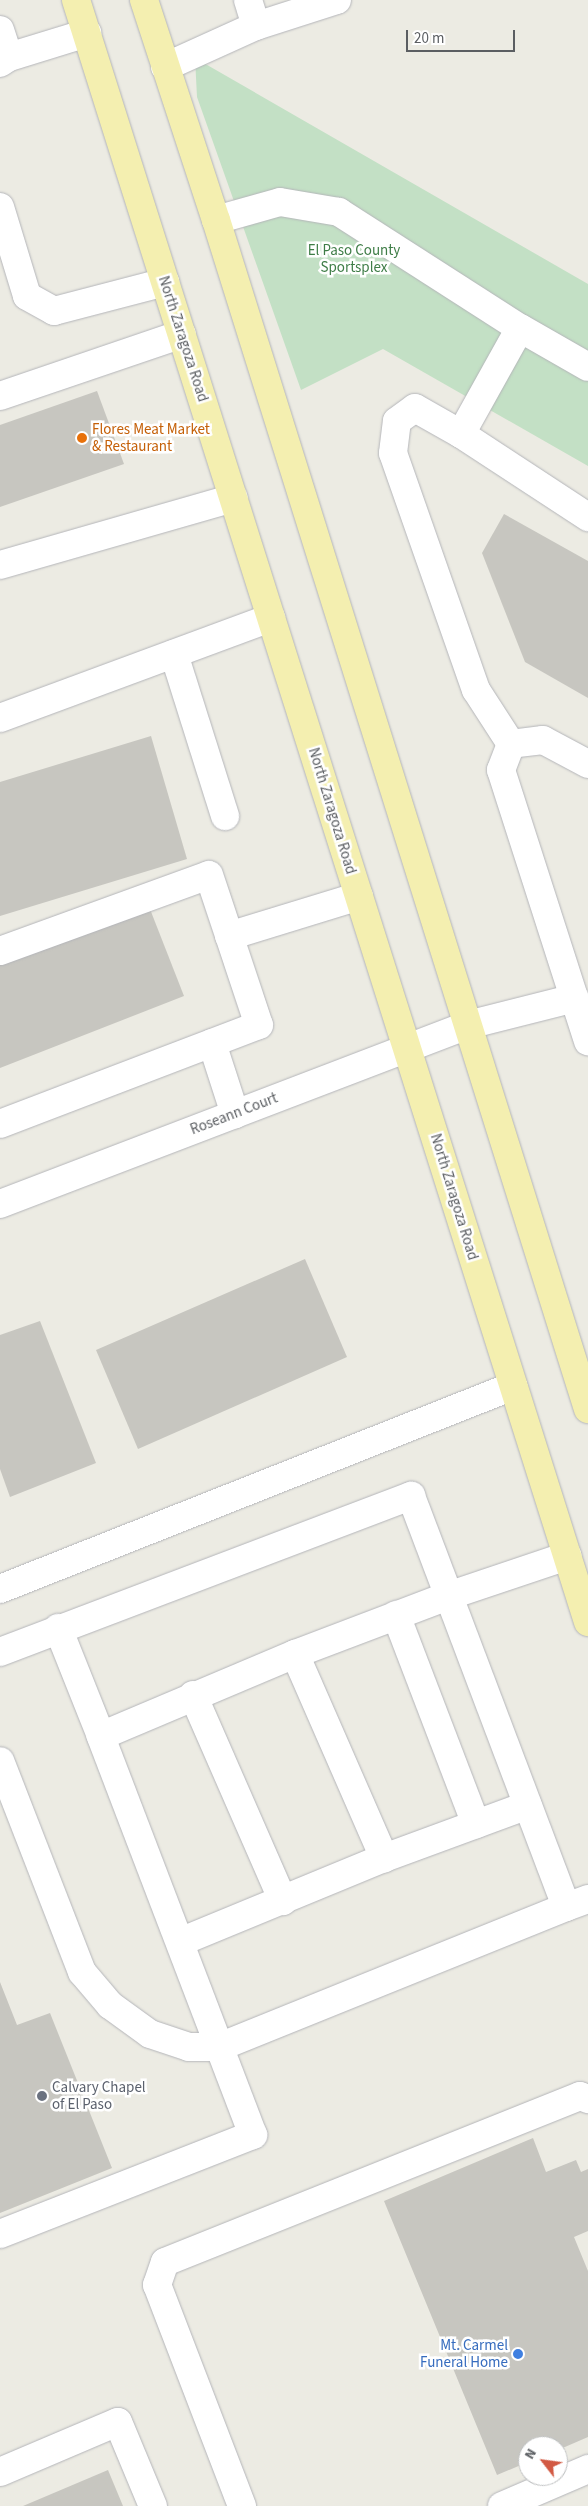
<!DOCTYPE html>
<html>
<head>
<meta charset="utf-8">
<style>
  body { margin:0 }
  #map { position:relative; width:588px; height:2506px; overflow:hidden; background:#ecebe3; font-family:"Source Sans 3",sans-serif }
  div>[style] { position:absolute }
  .green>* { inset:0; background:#c3e0c5 }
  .building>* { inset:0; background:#c7c6c0 }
  .roads { filter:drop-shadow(0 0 1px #b4b5b9) drop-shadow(0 0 1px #b4b5b9) }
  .minor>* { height:28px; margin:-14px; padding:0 14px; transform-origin:14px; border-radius:14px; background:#fff }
  .major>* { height:28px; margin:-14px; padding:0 14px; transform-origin:14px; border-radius:14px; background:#f4efb0 }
  .dots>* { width:14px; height:14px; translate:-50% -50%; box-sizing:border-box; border:2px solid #fff; border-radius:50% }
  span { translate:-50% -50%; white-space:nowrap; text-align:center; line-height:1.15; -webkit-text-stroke:5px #fff; paint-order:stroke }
  .park-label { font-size:15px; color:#3f7d47 }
  .street-label { font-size:15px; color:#5b5e62 }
  .food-label { font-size:15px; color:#c56008 }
  .left { translate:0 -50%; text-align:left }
  .worship-label { font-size:15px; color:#5b616d }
  .shop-label { font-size:15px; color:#366cbe }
  .right { translate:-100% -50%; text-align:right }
  .north { position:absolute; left:518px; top:2436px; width:50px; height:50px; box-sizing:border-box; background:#fff; border:1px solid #bdbfc0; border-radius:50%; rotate:300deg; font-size:14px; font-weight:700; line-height:20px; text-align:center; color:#5b5e62 }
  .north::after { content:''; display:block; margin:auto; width:18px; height:22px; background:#d25a43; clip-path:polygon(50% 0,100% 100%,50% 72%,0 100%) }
  .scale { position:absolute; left:406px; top:30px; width:109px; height:22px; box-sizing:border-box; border:2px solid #5b5e62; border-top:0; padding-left:6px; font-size:15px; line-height:18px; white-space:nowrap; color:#5b5e62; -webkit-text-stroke:4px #fff; paint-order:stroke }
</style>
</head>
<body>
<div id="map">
  <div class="green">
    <div style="clip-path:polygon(195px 58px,588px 284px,588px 466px,383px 349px,301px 390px,197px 97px)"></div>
  </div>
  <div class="building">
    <div style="clip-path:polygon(97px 391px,124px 464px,0 507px,0 425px)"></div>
    <div style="clip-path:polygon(504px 514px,588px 561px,588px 698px,525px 662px,482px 553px)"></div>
    <div style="clip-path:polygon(151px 736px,187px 859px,0 916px,0 782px)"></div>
    <div style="clip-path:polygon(148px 904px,184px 996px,0 1068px,0 961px)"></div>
    <div style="clip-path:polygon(305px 1259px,347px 1357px,138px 1449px,96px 1350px)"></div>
    <div style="clip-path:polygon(40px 1321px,96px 1463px,10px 1497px,0 1469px,0 1335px)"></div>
    <div style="clip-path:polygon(0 1982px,17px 2025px,50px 2013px,112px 2168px,0 2213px)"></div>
    <div style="clip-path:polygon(533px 2138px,546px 2172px,576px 2160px,581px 2172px,588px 2169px,588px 2231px,574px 2237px,588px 2271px,588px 2437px,558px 2450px,558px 2446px,528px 2446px,528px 2462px,497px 2475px,384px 2201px)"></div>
    <div style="clip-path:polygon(108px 2470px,123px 2506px,23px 2506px)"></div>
  </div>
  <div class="roads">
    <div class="minor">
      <div style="left:248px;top:0;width:27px;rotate:73deg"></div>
      <div style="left:0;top:30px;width:28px;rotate:72deg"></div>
      <div style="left:0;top:63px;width:11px;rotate:-34deg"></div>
      <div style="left:9px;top:57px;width:82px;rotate:-17.1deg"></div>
      <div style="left:165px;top:67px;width:100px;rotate:-24.3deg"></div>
      <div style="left:256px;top:26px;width:85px;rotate:-17.8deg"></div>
      <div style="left:0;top:207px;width:93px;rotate:73.1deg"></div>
      <div style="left:27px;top:296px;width:31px;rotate:29deg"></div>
      <div style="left:54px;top:311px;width:115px;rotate:-14.6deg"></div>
      <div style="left:216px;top:220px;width:66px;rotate:-15.7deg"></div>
      <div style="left:280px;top:202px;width:60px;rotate:9.6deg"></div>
      <div style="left:339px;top:212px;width:215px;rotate:32.7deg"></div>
      <div style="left:520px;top:328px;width:78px;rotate:29.8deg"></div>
      <div style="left:0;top:396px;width:192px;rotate:-18.8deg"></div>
      <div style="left:461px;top:434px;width:121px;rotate:-60.9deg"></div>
      <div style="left:0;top:565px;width:243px;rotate:-16deg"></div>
      <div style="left:174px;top:654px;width:170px;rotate:72.5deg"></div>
      <div style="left:0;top:718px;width:289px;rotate:-20.3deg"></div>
      <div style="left:511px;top:744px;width:64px;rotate:-122.9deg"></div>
      <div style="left:476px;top:690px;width:251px;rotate:-109.3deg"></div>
      <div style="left:393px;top:453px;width:32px;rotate:-83deg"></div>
      <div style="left:397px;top:421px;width:22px;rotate:-36deg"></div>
      <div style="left:415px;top:408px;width:53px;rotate:29.5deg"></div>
      <div style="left:461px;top:434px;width:152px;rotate:33.2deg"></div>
      <div style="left:588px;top:764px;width:51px;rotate:-151.9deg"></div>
      <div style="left:543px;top:740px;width:32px;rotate:173deg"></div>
      <div style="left:511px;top:744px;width:28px;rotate:111deg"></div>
      <div style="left:501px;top:770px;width:285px;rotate:72.2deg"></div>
      <div style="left:229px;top:936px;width:136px;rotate:-17.1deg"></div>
      <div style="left:0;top:951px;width:222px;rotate:-20deg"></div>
      <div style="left:209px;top:875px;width:158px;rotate:71.6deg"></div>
      <div style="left:259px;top:1025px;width:277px;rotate:159.1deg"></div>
      <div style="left:212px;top:1043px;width:75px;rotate:72.1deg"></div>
      <div style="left:0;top:1204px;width:501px;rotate:-20.93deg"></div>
      <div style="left:468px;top:1025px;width:110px;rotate:-14.2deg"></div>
      <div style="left:0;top:1589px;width:552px;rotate:-21.59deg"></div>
      <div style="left:396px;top:1615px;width:224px;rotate:69.1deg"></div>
      <div style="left:58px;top:1628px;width:116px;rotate:68.3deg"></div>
      <div style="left:0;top:1652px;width:440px;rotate:-20.8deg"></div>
      <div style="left:411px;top:1496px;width:439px;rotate:69.3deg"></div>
      <div style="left:566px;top:1907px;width:374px;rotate:158deg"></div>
      <div style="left:219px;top:2047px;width:30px;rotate:180deg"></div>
      <div style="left:189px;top:2047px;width:41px;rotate:-161.6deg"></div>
      <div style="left:150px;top:2034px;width:49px;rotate:-144.1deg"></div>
      <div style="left:110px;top:2005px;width:43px;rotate:-130.3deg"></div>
      <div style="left:82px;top:1972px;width:226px;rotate:-111.2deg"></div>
      <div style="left:295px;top:1654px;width:223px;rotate:66.4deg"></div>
      <div style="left:193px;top:1695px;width:225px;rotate:66.4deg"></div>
      <div style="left:566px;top:1907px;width:23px;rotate:-20deg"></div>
      <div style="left:180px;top:1942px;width:221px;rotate:-22.4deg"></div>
      <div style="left:384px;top:1858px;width:153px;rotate:-20.2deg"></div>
      <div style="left:0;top:2234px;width:272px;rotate:-21.4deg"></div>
      <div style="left:253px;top:2135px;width:427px;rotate:-110.9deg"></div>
      <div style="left:101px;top:1736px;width:211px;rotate:-22.9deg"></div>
      <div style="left:295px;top:1654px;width:164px;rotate:-20.8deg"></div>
      <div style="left:448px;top:1596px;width:126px;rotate:-18.6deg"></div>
      <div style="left:0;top:2472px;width:128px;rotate:-23deg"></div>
      <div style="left:118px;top:2422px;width:91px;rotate:67.4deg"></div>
      <div style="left:242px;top:2506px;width:237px;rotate:-111deg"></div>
      <div style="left:157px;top:2285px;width:24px;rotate:-71deg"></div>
      <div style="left:165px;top:2262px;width:447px;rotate:-21.8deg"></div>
      <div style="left:580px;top:2096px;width:9px;rotate:21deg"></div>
      <div style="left:502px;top:2506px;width:94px;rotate:-23.3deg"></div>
    </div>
    <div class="major">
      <div style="left:76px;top:0;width:1701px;rotate:72.48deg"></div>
      <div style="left:144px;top:0;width:231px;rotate:71.9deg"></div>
      <div style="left:216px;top:220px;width:1246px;rotate:72.63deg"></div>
    </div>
  </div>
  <div class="dots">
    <div style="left:82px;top:438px;background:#e8710a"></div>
    <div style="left:42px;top:2096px;background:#6b7280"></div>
    <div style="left:518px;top:2354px;background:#3f7fe0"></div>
  </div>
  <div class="park-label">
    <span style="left:354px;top:259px">El Paso County<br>Sportsplex</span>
  </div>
  <div class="street-label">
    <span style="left:183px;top:339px;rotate:72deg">North Zaragoza Road</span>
    <span style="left:332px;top:811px;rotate:73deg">North Zaragoza Road</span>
    <span style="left:234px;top:1114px;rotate:-21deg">Roseann Court</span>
    <span style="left:454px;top:1197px;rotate:73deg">North Zaragoza Road</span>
  </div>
  <div class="food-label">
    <span class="left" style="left:92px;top:438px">Flores Meat Market<br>&amp; Restaurant</span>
  </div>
  <div class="worship-label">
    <span class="left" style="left:52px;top:2096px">Calvary Chapel<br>of El Paso</span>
  </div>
  <div class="shop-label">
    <span class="right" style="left:508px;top:2354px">Mt. Carmel<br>Funeral Home</span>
  </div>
  <div class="north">N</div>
  <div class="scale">20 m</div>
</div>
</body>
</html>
